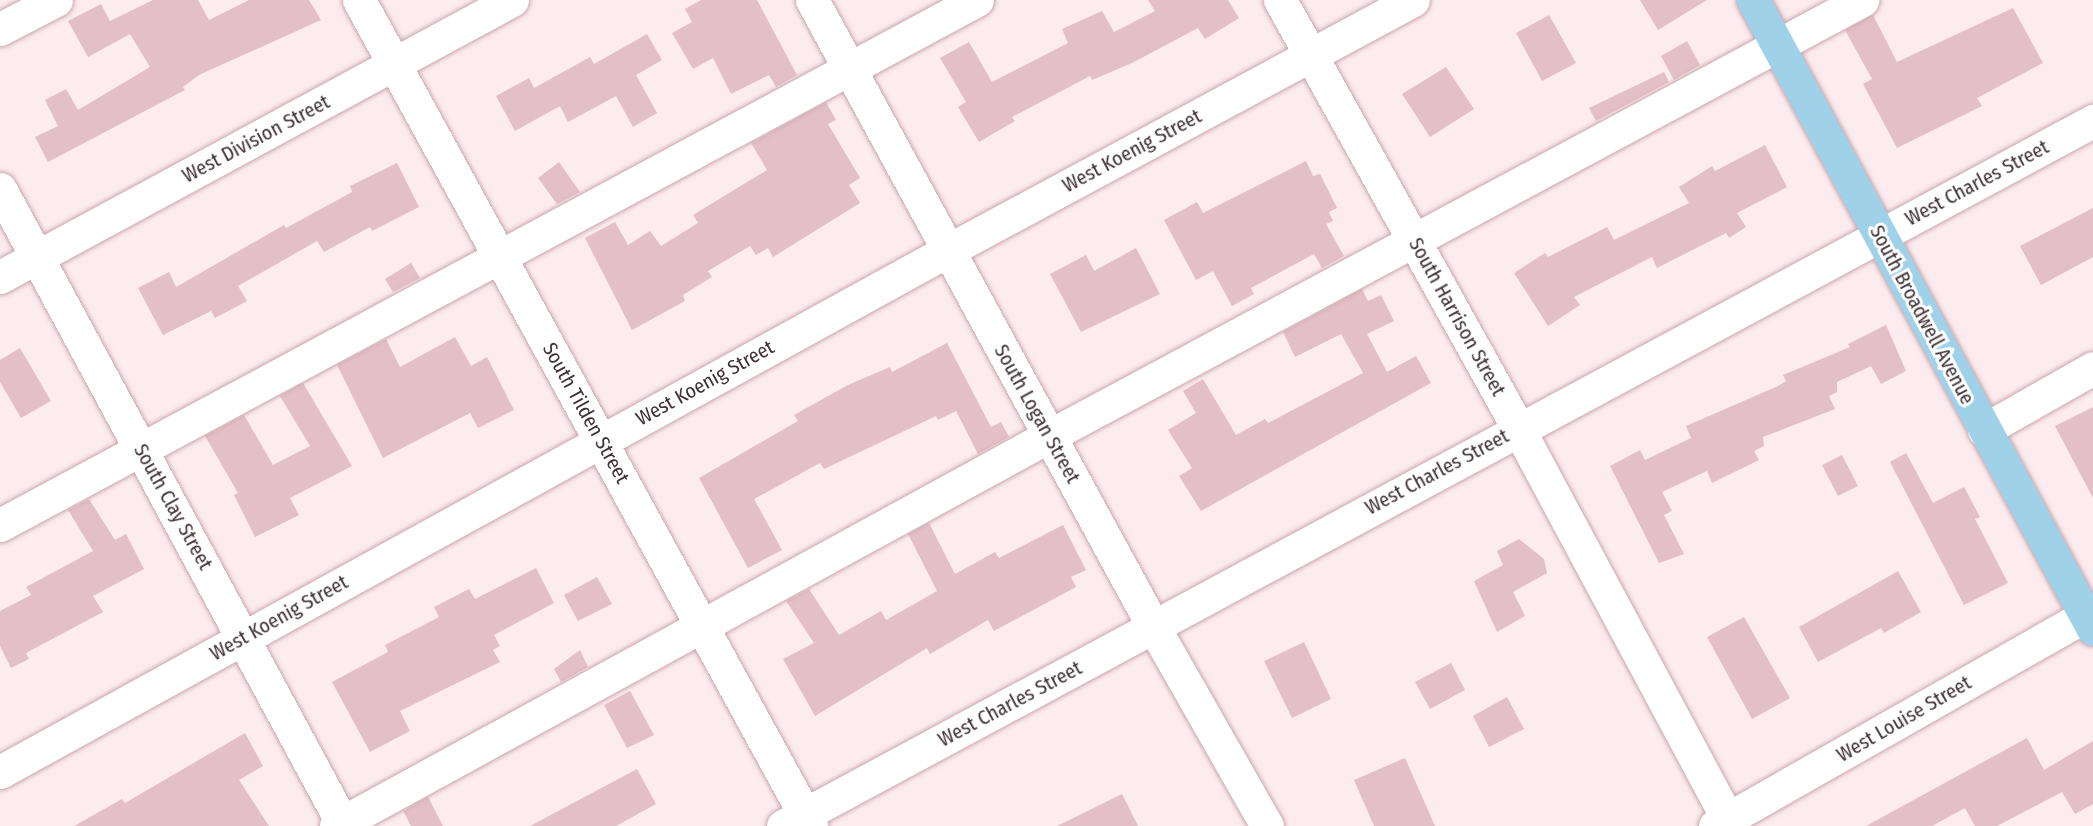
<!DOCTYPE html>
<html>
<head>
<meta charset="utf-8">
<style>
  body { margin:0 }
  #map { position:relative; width:2093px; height:826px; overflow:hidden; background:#fcecef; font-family:"Fira Sans Condensed",sans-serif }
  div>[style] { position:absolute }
  .building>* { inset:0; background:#e3bfc7 }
  .roads { filter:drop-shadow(0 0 2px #c9a6ad) drop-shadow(0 0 2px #c9a6ad) }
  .minor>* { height:33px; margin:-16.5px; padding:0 16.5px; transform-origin:16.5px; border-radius:16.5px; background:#fff }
  .major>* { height:33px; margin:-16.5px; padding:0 16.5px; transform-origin:16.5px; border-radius:16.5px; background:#9fd2e8 }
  span { translate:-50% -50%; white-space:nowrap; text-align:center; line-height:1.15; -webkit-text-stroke:6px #fefefe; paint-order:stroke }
  .street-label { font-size:20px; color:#3e3033 }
</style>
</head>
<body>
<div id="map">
  <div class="building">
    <div style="clip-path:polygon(153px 0,198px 0,209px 20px,249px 0,309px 0,321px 20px,199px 75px,183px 87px,185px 90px,48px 162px,35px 137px,58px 126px,45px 100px,66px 89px,78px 110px,150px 67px,130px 34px,88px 57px,68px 21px,101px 4px,110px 21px)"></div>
    <div style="clip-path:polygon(701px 0,757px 0,797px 75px,776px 87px,769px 75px,731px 94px,713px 58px,693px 69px,672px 33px,692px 22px,685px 9px)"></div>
    <div style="clip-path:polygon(1148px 0,1228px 0,1239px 18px,1205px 39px,1198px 28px,1132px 63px,1092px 80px,1090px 76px,1012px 117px,1015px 121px,979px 142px,958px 107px,966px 102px,940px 58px,969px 42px,992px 82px,1068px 43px,1062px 29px,1102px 11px,1114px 32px,1155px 11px)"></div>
    <div style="clip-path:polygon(1640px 0,1707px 0,1658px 30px)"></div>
    <div style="clip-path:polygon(2013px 8px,2043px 63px,1977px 98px,1982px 106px,1897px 148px,1863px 84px,1872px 79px,1845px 30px,1873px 15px,1897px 62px)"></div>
    <div style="clip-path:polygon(1549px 15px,1576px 63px,1542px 81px,1516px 33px)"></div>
    <div style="clip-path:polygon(647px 34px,662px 60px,636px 75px,657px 113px,633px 127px,616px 96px,568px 122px,560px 106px,515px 131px,496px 96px,529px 78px,534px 88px,590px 57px,594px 64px)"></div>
    <div style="clip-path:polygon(1687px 41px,1700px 65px,1674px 80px,1661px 56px)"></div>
    <div style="clip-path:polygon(1446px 67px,1474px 109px,1430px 137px,1402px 94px)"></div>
    <div style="clip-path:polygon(1664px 72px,1669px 82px,1596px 121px,1589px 108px)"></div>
    <div style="clip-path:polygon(826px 102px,836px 120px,828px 124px,860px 178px,849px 185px,860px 203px,773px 257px,768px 248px,756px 255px,750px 246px,708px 271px,712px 277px,683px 295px,685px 301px,632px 330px,585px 238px,615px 222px,628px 245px,650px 231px,661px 246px,698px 223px,693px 215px,767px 170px,751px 143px)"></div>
    <div style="clip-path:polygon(1765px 145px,1787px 187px,1737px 213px,1746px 227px,1729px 238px,1726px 233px,1657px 268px,1652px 257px,1574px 297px,1580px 305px,1548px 326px,1514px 273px,1545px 253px,1548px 257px,1607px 227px,1614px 240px,1689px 203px,1679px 187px,1712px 166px,1715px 171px)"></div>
    <div style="clip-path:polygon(1306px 161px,1313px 176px,1320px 174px,1337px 208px,1329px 212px,1333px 221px,1326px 224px,1344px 256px,1322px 268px,1314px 254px,1251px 288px,1254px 294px,1232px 306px,1213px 271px,1196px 280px,1164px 220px,1197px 202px,1203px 213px)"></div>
    <div style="clip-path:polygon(559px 162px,580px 192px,557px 204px,538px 178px)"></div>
    <div style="clip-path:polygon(397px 163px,419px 207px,372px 231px,370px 227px,324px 252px,317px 241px,238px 286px,247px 301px,215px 318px,211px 311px,163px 335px,138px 288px,169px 272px,176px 287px,284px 225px,286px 228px,352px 192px,350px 186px)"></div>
    <div style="clip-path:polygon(2093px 208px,2093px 257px,2041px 285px,2020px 246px)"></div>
    <div style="clip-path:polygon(1136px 248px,1160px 294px,1081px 332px,1050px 274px,1086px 255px,1094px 271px)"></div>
    <div style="clip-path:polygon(411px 263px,420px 278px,393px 292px,385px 279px)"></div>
    <div style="clip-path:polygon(1362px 289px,1368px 301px,1381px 295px,1394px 321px,1367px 334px,1387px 372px,1416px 356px,1431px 383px,1201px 511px,1179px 476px,1192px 468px,1168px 430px,1196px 413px,1183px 391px,1203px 379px,1236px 435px,1265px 419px,1268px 423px,1363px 373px,1341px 334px,1295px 357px,1283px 332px)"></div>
    <div style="clip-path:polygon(1886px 325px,1906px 371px,1881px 384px,1871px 366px,1837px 382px,1837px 392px,1829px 396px,1835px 409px,1763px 437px,1764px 446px,1754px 451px,1759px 460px,1712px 483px,1707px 471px,1662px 492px,1672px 511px,1664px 515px,1684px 554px,1659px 563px,1610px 466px,1640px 450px,1645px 460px,1691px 438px,1686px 426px,1778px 386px,1786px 381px,1783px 375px,1850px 347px,1848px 344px)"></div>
    <div style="clip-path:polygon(455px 337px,471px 366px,487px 357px,514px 410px,478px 428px,470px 413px,383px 458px,337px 365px,386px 339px,400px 367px)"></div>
    <div style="clip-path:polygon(947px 343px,991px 427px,1001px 422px,1009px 437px,978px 454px,956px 411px,938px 420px,936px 416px,824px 469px,820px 463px,754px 499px,782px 550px,748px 568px,699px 478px,798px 421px,794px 415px,848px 385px,890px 367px,892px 372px)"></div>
    <div style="clip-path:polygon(20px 348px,51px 401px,21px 418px,0 382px,0 360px)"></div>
    <div style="clip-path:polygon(303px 383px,352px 466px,290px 498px,299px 515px,255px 537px,234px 495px,238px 493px,205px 436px,244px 415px,273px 465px,310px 446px,280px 396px)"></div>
    <div style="clip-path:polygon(2093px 407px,2093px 498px,2055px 426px)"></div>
    <div style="clip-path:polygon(1906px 453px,1933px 503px,1964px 487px,1980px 517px,1975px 519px,2008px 583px,1964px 605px,1890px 462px)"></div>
    <div style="clip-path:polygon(1842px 455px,1858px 486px,1838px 496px,1822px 465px)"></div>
    <div style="clip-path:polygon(89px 499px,115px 540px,126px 534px,144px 569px,93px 596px,103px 612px,26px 653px,29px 659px,11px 668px,0 646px,0 611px,31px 595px,26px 587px,93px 551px,68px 510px)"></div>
    <div style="clip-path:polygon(929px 523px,955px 574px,995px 552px,999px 558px,1063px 525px,1086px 570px,1071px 577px,1076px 587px,994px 631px,988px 620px,930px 654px,927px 648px,815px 716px,783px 659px,814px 643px,786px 601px,809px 589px,839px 635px,881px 611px,886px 620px,937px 591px,908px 534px)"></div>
    <div style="clip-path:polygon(1519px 539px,1544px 559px,1547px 573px,1513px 592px,1525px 616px,1497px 632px,1474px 581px,1503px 565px,1497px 551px)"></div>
    <div style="clip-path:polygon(536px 568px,554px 603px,494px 635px,500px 646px,493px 650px,500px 662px,400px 711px,410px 731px,370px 752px,332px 682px,388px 652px,385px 645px,439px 617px,434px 607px,469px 589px,475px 599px)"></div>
    <div style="clip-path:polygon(1898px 571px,1921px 612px,1884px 633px,1881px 628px,1818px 662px,1799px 627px)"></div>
    <div style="clip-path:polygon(597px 577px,612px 604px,578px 621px,564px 595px)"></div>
    <div style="clip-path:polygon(1744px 617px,1790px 698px,1752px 719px,1707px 637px)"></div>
    <div style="clip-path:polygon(1304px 642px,1331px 699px,1292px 718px,1264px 661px)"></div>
    <div style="clip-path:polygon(580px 650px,588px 667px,561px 682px,554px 669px)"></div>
    <div style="clip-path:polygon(1451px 663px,1465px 690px,1430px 709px,1415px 682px)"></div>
    <div style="clip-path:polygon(630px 691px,654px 735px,627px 748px,604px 705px)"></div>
    <div style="clip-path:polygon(1507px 697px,1524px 729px,1489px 747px,1473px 716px)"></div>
    <div style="clip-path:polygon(245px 733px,263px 766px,239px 780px,269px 826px,74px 826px,122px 799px,125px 803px)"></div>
    <div style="clip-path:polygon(2027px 738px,2044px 770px,2093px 741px,2093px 804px,2075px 814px,2062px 792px,1997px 826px,1975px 826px,1965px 808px,1932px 826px,1866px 826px)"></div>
    <div style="clip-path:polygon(1405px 758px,1435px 826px,1374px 826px,1354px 780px)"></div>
    <div style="clip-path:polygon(637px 769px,656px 804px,616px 826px,530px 826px)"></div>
    <div style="clip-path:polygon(1122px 794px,1138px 826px,1057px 826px)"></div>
    <div style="clip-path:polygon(428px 797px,443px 826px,411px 826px,403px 811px)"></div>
  </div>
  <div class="roads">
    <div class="minor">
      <div style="left:359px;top:0;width:942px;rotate:61.31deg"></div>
      <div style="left:812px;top:0;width:713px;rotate:61.42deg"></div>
      <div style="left:1153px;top:626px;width:230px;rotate:60.3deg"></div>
      <div style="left:1280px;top:0;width:490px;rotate:60.9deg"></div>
      <div style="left:1518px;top:428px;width:451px;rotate:61.8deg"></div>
      <div style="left:0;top:29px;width:63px;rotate:-27.4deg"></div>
      <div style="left:0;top:189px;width:724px;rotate:61.63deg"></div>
      <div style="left:0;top:277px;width:582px;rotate:-28.41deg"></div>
      <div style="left:1984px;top:430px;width:125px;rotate:-29.6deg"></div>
      <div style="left:0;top:525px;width:1109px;rotate:-28.25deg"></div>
      <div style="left:0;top:772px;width:1081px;rotate:-28.82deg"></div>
      <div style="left:947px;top:251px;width:529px;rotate:-28.31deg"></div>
      <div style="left:336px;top:826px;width:813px;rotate:-28.68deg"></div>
      <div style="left:1049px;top:436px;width:923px;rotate:-28.2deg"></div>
      <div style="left:783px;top:826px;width:1488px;rotate:-28.29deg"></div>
      <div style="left:1715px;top:826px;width:435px;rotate:-29.6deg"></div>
    </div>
    <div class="major">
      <div style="left:1753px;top:0;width:715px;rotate:61.61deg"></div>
    </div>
  </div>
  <div class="street-label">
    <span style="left:256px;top:139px;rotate:-28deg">West Division Street</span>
    <span style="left:1132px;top:151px;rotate:-28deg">West Koenig Street</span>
    <span style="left:1977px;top:183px;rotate:-28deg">West Charles Street</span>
    <span style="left:1922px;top:315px;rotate:62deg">South Broadwell Avenue</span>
    <span style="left:1457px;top:317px;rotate:61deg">South Harrison Street</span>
    <span style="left:705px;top:383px;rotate:-29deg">West Koenig Street</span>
    <span style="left:586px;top:413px;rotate:61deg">South Tilden Street</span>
    <span style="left:1037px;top:414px;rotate:61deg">South Logan Street</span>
    <span style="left:1437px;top:472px;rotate:-28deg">West Charles Street</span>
    <span style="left:173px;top:507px;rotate:61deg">South Clay Street</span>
    <span style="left:279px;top:618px;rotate:-29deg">West Koenig Street</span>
    <span style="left:1010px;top:704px;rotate:-28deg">West Charles Street</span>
    <span style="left:1904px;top:719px;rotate:-30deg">West Louise Street</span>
  </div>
</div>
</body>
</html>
